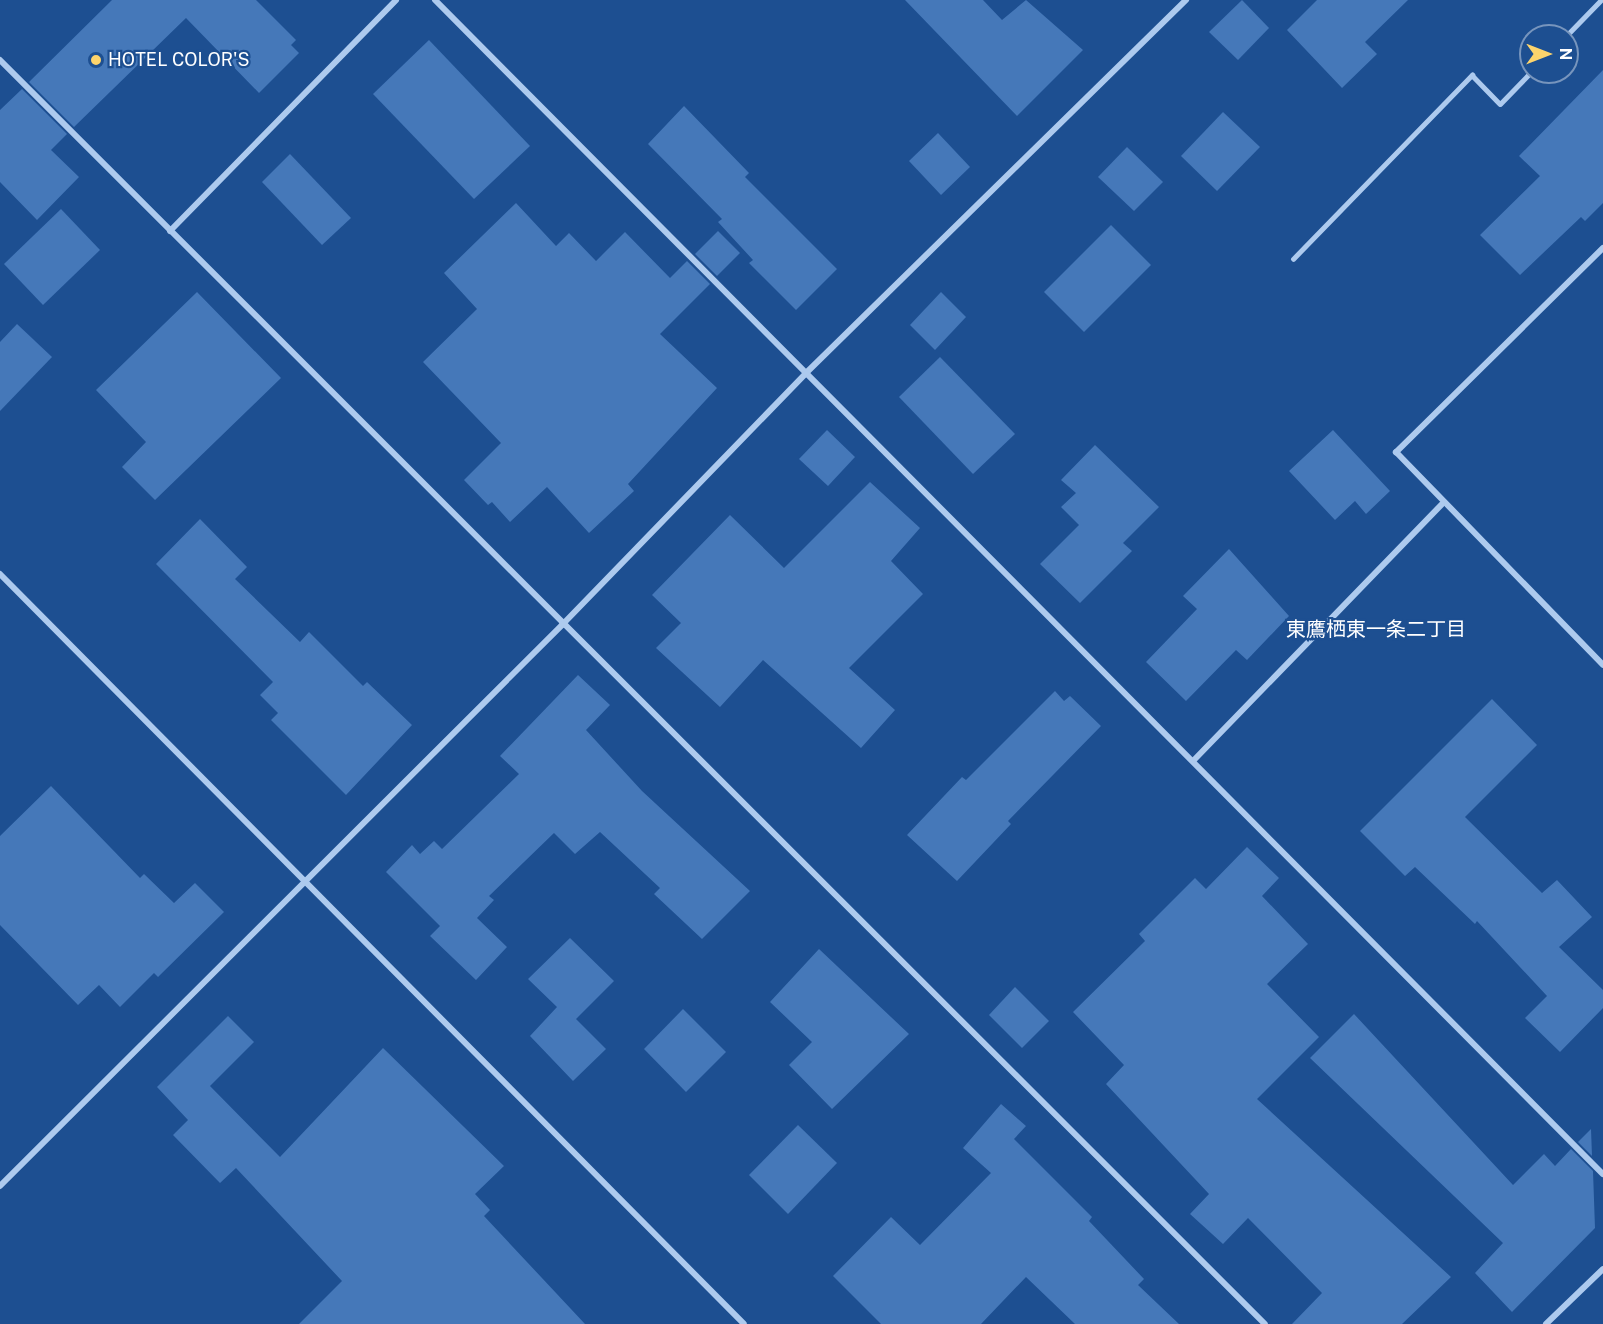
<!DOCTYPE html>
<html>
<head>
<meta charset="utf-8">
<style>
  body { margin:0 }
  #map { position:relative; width:1603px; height:1324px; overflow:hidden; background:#1d4f91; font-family:"Public Sans","Noto Sans JP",sans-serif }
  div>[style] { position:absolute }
  .building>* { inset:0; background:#4578b9 }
  .service>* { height:4.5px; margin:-2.25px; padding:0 2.25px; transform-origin:2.25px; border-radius:2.25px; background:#adcaee }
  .minor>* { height:6px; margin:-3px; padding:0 3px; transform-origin:3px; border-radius:3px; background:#adcaee }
  .dots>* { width:16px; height:16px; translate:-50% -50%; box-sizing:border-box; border:3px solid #1d4f91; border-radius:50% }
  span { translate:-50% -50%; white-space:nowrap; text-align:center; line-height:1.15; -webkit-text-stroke:4.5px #1d4f91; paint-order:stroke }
  .poi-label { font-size:18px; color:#fff }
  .left { translate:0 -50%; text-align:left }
  .neighbourhood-label { font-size:20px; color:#fff }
  .north { position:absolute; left:1519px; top:24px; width:60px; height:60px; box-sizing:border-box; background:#1d4f91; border:2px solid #7795bd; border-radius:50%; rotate:90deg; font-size:16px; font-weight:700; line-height:24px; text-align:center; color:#fff }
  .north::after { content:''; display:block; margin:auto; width:21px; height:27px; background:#fdd46c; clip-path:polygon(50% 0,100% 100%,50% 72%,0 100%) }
</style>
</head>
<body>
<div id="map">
  <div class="building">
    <div style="clip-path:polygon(112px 0,256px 0,296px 40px,291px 45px,299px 53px,259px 93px,186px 18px,74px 127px,29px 82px)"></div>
    <div style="clip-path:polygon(905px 0,983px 0,1002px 20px,1026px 0,1083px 50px,1017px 116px)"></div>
    <div style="clip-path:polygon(1242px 0,1269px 28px,1238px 60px,1209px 32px)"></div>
    <div style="clip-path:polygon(1317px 0,1408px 0,1365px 42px,1377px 54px,1342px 88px,1287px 30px)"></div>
    <div style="clip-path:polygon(429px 40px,530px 146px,474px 199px,373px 94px)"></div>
    <div style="clip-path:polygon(1603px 70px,1603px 203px,1585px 221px,1581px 217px,1520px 275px,1480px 235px,1540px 176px,1519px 156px)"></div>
    <div style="clip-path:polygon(22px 89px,67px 134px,51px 150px,79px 177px,37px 220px,0 182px,0 110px)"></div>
    <div style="clip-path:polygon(684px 106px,749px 173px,745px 177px,837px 269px,796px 310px,749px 263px,753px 260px,718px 222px,722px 219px,648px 144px)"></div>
    <div style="clip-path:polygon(1223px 112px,1260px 147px,1217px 191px,1181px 156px)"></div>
    <div style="clip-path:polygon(938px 133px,970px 167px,941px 195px,909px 161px)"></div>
    <div style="clip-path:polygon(1127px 147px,1163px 182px,1134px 211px,1098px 177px)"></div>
    <div style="clip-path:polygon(290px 154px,351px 218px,322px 245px,262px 182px)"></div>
    <div style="clip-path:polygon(516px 203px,556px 246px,569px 233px,596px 261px,625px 232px,670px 278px,687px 261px,710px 284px,660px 334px,717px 388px,628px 484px,634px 491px,589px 533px,547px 487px,510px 522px,492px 502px,488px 505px,464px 480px,501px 443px,423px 362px,477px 309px,444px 273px)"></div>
    <div style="clip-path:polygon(61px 209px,100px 250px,43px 305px,4px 264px)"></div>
    <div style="clip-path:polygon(1111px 225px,1151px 265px,1084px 332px,1044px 292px)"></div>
    <div style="clip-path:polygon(718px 231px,740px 253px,717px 276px,695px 254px)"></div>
    <div style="clip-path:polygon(197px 292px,281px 378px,155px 500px,122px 467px,146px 442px,96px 390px)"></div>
    <div style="clip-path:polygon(941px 292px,966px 317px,935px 350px,910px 325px)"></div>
    <div style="clip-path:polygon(17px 324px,52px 357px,0 411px,0 342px)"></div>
    <div style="clip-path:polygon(940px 357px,1015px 434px,973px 474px,899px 397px)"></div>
    <div style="clip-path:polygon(827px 430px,855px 457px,828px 486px,799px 459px)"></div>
    <div style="clip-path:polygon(1333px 430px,1390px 491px,1366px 514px,1355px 501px,1335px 520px,1289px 471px)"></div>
    <div style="clip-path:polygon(1095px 445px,1159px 507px,1123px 543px,1132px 551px,1080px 603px,1040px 564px,1079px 525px,1061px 507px,1076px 493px,1061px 480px)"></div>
    <div style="clip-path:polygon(870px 482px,920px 528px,891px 561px,923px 594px,849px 668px,895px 710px,861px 748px,763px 660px,720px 707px,656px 648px,681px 623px,652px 595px,730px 515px,784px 568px)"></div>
    <div style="clip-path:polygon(200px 519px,247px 567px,235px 579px,300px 642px,309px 632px,363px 686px,367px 682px,412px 725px,346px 795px,271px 720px,278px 713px,260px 695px,273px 682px,156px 564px)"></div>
    <div style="clip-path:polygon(1229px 549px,1289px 616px,1247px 660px,1236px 650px,1186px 701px,1146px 662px,1197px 609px,1183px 596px)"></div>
    <div style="clip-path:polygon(578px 675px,610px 705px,586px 730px,642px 791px,750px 891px,702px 939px,654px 894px,660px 888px,600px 832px,575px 854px,554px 833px,489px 896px,494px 900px,477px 918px,507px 947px,476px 980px,430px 936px,440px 926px,386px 872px,412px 845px,420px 854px,434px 841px,442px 849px,519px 774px,500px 756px)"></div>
    <div style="clip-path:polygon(1055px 691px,1064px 701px,1070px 696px,1101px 726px,1008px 821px,1011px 824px,957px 881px,907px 835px,962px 777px,966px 780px)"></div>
    <div style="clip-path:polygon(1492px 699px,1537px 745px,1465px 817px,1542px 893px,1557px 880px,1592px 917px,1559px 947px,1603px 990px,1603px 1008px,1560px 1052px,1525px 1018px,1547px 996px,1477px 921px,1475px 924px,1415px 867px,1405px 876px,1360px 831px)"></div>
    <div style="clip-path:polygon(51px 786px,140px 878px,144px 874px,174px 903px,195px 883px,224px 912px,158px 977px,154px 973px,120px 1007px,99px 985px,78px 1005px,0 925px,0 836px)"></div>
    <div style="clip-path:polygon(1247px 847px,1279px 878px,1262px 896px,1308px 944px,1267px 984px,1319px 1037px,1257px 1099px,1451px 1277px,1402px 1324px,1292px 1324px,1322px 1293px,1248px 1218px,1223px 1244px,1190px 1214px,1209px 1194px,1106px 1084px,1124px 1065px,1073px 1012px,1145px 941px,1139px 934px,1195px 878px,1206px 889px)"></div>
    <div style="clip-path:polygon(570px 938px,614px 981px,576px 1019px,606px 1049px,573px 1081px,530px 1036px,557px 1007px,528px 979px)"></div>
    <div style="clip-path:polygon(819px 949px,909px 1034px,832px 1109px,789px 1065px,812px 1042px,770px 1002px)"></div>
    <div style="clip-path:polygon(1015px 987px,1049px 1021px,1022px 1048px,989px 1015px)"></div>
    <div style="clip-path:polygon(683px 1009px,726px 1052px,686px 1092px,644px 1049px)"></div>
    <div style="clip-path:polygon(1354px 1014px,1513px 1185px,1544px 1154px,1555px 1166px,1571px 1149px,1593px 1171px,1595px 1228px,1512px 1312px,1475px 1273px,1503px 1243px,1310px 1058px)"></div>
    <div style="clip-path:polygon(228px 1016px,254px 1042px,210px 1086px,280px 1157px,383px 1048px,504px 1166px,475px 1194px,490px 1210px,484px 1216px,585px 1324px,299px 1324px,342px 1281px,236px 1168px,220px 1183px,173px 1135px,188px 1120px,157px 1087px)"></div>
    <div style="clip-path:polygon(1001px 1104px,1026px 1126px,1014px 1139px,1092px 1217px,1089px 1221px,1144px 1279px,1138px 1285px,1179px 1324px,1075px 1324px,1026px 1277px,981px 1324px,881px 1324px,833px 1276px,891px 1217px,920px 1245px,991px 1173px,963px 1148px)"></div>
    <div style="clip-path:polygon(798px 1125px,837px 1163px,788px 1214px,749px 1175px)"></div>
    <div style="clip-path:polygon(1591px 1129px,1592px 1156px,1578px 1142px)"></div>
  </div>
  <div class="service">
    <div style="left:1566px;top:36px;width:50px;rotate:-45.8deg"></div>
    <div style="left:1293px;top:259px;width:257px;rotate:-45.8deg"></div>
    <div style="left:1472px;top:75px;width:40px;rotate:46deg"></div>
    <div style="left:1500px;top:104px;width:45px;rotate:-45.9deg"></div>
  </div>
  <div class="minor">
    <div style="left:435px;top:0;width:1656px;rotate:45.15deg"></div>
    <div style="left:0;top:60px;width:1788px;rotate:44.98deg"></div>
    <div style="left:170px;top:231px;width:323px;rotate:-45.6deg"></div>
    <div style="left:1603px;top:248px;width:291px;rotate:135.4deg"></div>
    <div style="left:1396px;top:452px;width:297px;rotate:45.8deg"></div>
    <div style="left:0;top:574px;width:1056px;rotate:45.23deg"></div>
    <div style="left:1194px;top:760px;width:356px;rotate:-45.9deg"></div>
    <div style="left:0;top:1186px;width:794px;rotate:-44.95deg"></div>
    <div style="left:562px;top:625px;width:349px;rotate:-45.9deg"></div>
    <div style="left:805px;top:374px;width:534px;rotate:-44.47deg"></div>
    <div style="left:1546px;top:1324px;width:79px;rotate:-44deg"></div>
  </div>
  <div class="dots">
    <div style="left:96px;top:60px;background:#fdd46c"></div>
  </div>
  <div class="poi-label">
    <span class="left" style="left:108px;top:60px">HOTEL COLOR'S</span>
  </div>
  <div class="neighbourhood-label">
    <span style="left:1376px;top:629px">東鷹栖東一条二丁目</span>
  </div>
  <div class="north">N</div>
</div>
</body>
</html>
